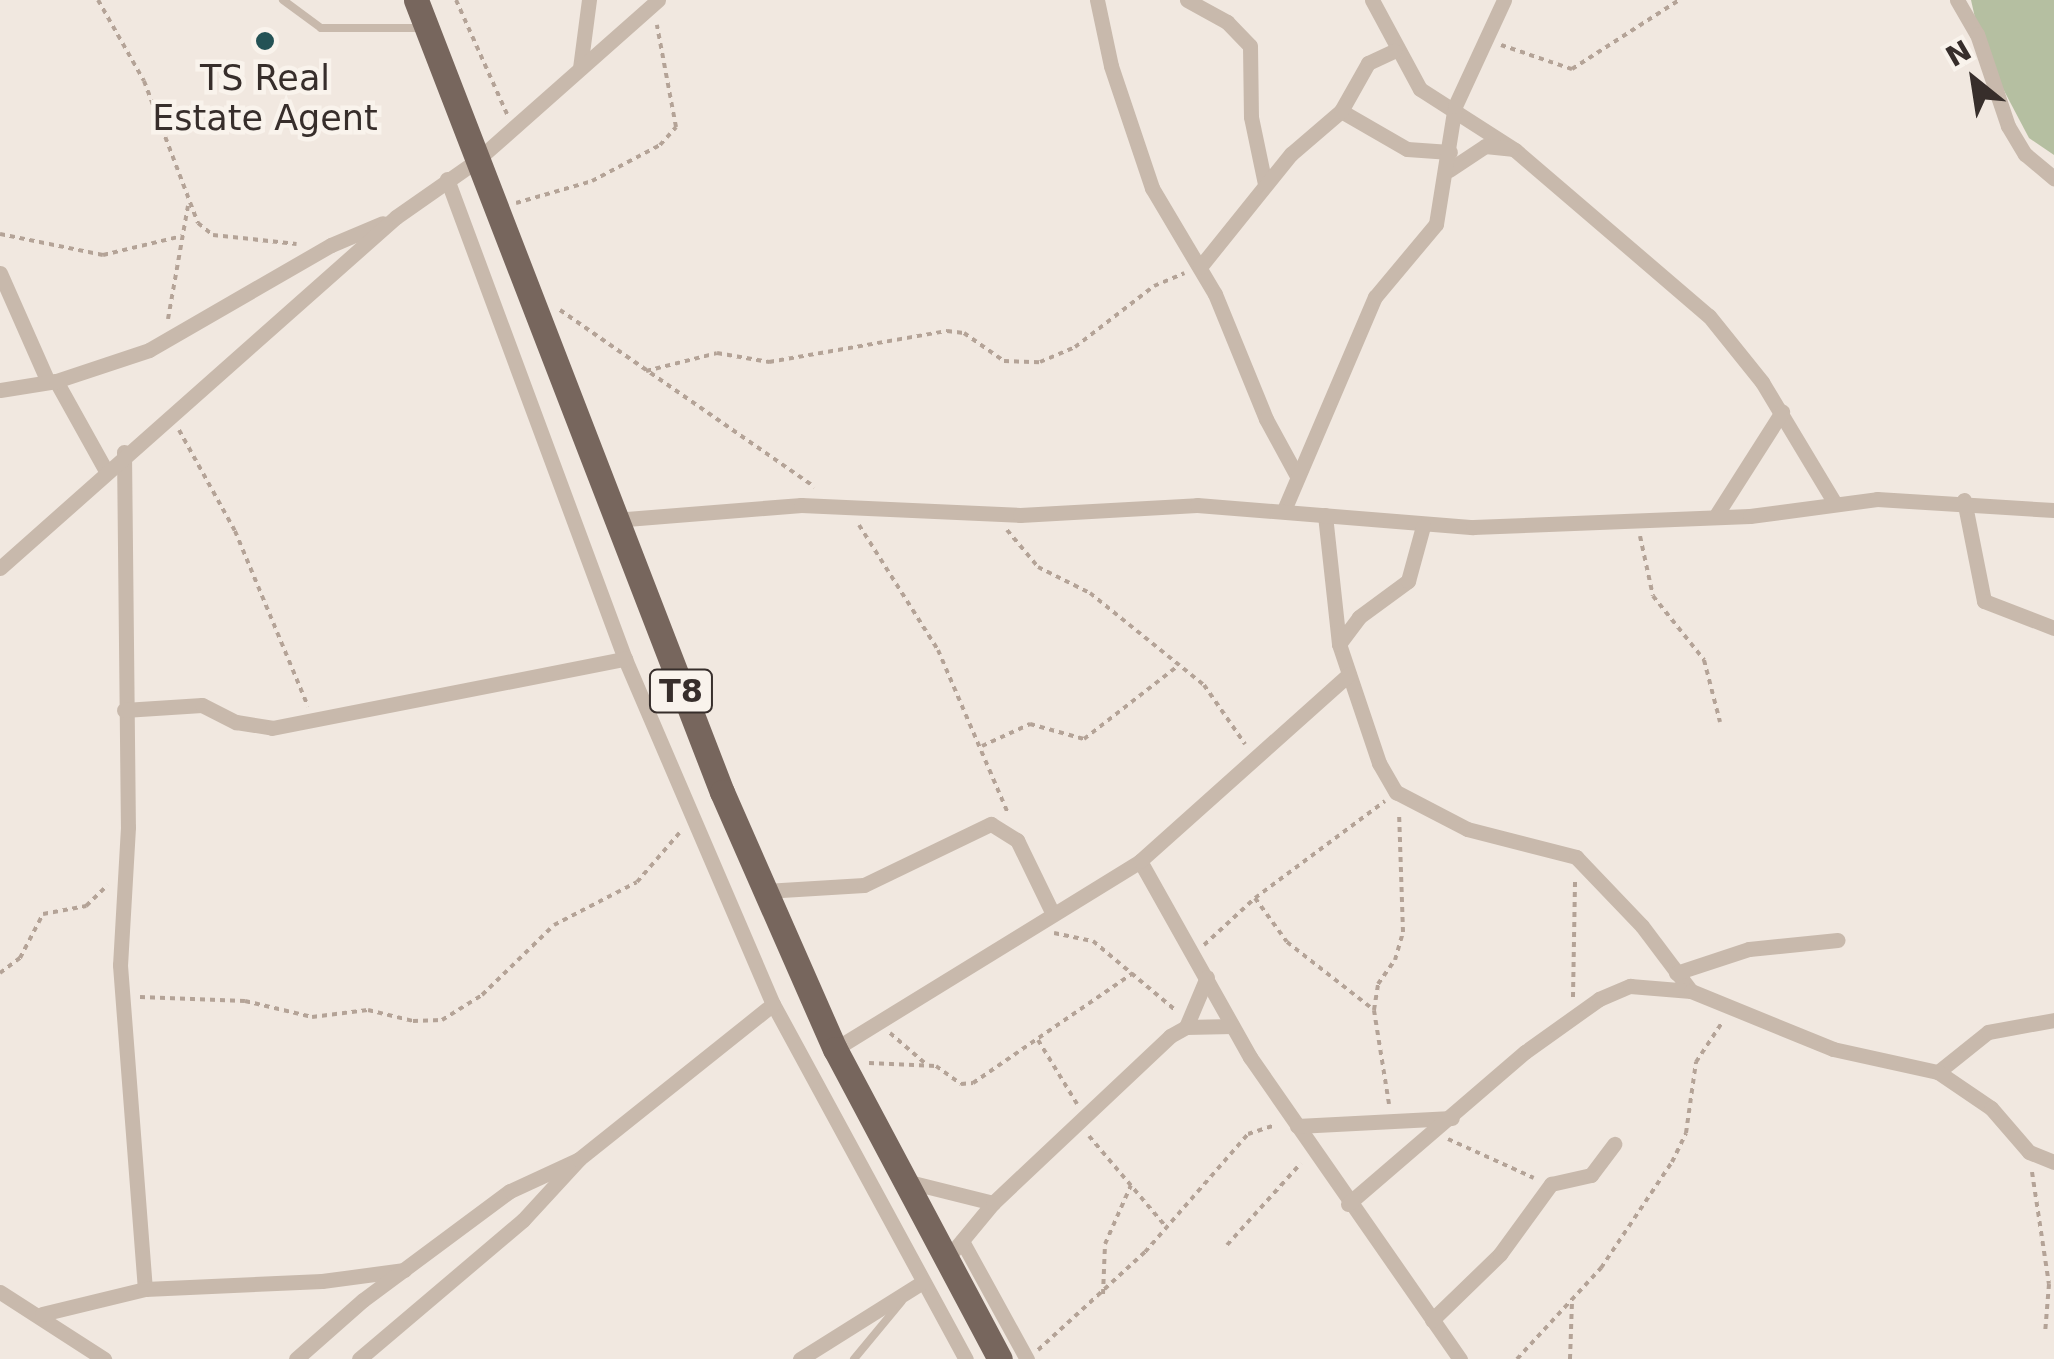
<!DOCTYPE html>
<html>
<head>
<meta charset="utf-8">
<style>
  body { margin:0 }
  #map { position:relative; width:2054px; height:1359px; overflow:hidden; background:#f1e8e0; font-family:"DejaVu Sans",sans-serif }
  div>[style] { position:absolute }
  .green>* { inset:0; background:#b5bfa1 }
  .path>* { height:4px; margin-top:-2px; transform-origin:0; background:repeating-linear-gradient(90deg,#b4a397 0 5px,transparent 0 10px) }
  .lane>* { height:8px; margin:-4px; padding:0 4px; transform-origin:4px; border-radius:4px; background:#c8b9ac }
  .street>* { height:15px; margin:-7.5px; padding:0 7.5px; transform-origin:7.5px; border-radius:7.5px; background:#c8b9ac }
  .primary>* { height:25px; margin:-12.5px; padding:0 12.5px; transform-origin:12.5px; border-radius:12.5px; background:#77665d }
  .dots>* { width:28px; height:28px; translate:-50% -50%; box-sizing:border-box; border:5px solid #f9f3ec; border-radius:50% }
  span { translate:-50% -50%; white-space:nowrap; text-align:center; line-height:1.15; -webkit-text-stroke:9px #f9f3ec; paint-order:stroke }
  .shield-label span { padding:2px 8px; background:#f9f3ec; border:2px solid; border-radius:8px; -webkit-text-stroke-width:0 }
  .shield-label { font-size:32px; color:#372e2b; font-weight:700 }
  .poi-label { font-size:35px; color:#372e2b }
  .north { position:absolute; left:1924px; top:30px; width:100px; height:100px; -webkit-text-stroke:8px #f9f3ec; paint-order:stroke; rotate:330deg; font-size:28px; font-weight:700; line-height:40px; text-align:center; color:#372e2b }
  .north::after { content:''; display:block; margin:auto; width:35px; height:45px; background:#372e2b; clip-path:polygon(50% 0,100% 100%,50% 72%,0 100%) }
</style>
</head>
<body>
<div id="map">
  <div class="green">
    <div style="clip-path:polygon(1971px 0,2054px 0,2054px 155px,2029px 138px,1982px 49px)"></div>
  </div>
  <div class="path">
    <div style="left:98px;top:0;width:93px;rotate:60.4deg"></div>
    <div style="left:144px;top:81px;width:152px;rotate:69.2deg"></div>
    <div style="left:198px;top:223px;width:19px;rotate:39deg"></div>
    <div style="left:213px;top:235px;width:84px;rotate:6.1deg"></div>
    <div style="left:456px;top:0;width:125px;rotate:65.9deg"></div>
    <div style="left:1501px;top:45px;width:75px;rotate:18.7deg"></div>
    <div style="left:1572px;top:69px;width:127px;rotate:-32.8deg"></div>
    <div style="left:516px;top:203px;width:79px;rotate:-16.1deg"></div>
    <div style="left:592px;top:181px;width:77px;rotate:-27.9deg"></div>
    <div style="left:660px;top:145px;width:24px;rotate:-48deg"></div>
    <div style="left:676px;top:127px;width:104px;rotate:-100.6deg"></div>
    <div style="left:0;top:234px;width:105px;rotate:11.5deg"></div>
    <div style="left:103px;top:255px;width:81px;rotate:-13.5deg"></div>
    <div style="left:560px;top:310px;width:310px;rotate:34.8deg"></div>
    <div style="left:168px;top:319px;width:115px;rotate:-80deg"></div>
    <div style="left:646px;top:371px;width:73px;rotate:-14.2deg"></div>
    <div style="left:717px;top:353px;width:53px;rotate:9.8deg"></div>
    <div style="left:769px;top:362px;width:181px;rotate:-9.9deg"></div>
    <div style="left:947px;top:331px;width:17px;rotate:7deg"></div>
    <div style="left:964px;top:333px;width:49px;rotate:35deg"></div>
    <div style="left:1004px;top:361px;width:36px;rotate:2deg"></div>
    <div style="left:1040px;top:362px;width:38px;rotate:-23deg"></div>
    <div style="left:1075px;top:347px;width:100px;rotate:-37.7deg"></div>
    <div style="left:1154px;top:286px;width:33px;rotate:-23deg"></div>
    <div style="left:179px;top:430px;width:115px;rotate:61deg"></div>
    <div style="left:235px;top:531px;width:190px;rotate:67.4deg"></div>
    <div style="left:859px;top:525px;width:148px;rotate:57.7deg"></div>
    <div style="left:938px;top:650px;width:177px;rotate:66.8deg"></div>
    <div style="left:1007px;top:530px;width:48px;rotate:50deg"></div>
    <div style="left:1038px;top:567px;width:58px;rotate:26.6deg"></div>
    <div style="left:1090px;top:593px;width:146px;rotate:38.9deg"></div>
    <div style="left:1204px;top:685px;width:72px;rotate:55.2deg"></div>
    <div style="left:1640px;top:536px;width:61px;rotate:77.8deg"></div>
    <div style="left:1653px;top:596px;width:82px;rotate:51.4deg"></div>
    <div style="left:1704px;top:660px;width:64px;rotate:75.5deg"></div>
    <div style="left:982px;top:746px;width:53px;rotate:-24.6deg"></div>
    <div style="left:1030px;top:724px;width:56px;rotate:15.5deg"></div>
    <div style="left:1084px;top:739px;width:120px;rotate:-37.9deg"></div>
    <div style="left:1255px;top:898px;width:54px;rotate:54deg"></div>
    <div style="left:1287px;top:942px;width:110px;rotate:38deg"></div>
    <div style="left:1054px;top:933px;width:40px;rotate:12deg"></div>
    <div style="left:1093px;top:941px;width:106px;rotate:40deg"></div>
    <div style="left:1204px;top:945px;width:69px;rotate:-42.7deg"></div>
    <div style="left:1255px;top:898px;width:162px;rotate:-36.7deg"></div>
    <div style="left:0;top:973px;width:25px;rotate:-37deg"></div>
    <div style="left:20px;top:958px;width:50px;rotate:-62.4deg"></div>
    <div style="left:43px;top:914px;width:44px;rotate:-10.5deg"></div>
    <div style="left:86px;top:906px;width:30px;rotate:-44deg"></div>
    <div style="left:140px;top:997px;width:105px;rotate:2.2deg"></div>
    <div style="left:245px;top:1001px;width:69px;rotate:13.4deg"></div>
    <div style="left:312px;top:1017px;width:56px;rotate:-7.1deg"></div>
    <div style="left:368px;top:1010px;width:46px;rotate:13.7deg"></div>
    <div style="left:413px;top:1021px;width:29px;rotate:-2deg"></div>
    <div style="left:442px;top:1020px;width:47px;rotate:-32deg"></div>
    <div style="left:482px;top:995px;width:100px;rotate:-44.2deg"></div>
    <div style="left:554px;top:925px;width:93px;rotate:-27.4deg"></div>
    <div style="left:637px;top:882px;width:67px;rotate:-49.2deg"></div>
    <div style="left:1573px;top:997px;width:115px;rotate:-89deg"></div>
    <div style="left:890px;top:1033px;width:49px;rotate:40.9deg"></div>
    <div style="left:1038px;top:1040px;width:75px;rotate:58.6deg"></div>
    <div style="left:869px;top:1063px;width:67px;rotate:2.6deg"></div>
    <div style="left:936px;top:1066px;width:31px;rotate:36deg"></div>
    <div style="left:961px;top:1084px;width:12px;rotate:-5deg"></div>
    <div style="left:973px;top:1083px;width:194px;rotate:-34.5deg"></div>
    <div style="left:1389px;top:1104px;width:95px;rotate:-99.1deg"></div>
    <div style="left:1374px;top:1010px;width:26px;rotate:-81deg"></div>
    <div style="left:1378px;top:984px;width:29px;rotate:-55deg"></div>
    <div style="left:1395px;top:960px;width:29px;rotate:-74deg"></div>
    <div style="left:1403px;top:932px;width:118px;rotate:-91.9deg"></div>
    <div style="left:1089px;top:1136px;width:121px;rotate:49.7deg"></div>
    <div style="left:1448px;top:1139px;width:94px;rotate:24.4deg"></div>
    <div style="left:2032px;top:1172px;width:113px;rotate:81.4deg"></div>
    <div style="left:2049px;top:1284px;width:50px;rotate:94.6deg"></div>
    <div style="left:1227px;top:1245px;width:110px;rotate:-47.9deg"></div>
    <div style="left:1103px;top:1294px;width:50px;rotate:-87.7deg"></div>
    <div style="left:1105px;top:1244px;width:64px;rotate:-66.2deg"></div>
    <div style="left:1038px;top:1350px;width:145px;rotate:-42.5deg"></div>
    <div style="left:1145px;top:1252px;width:157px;rotate:-48.9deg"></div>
    <div style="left:1248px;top:1134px;width:28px;rotate:-18deg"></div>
    <div style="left:1517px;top:1359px;width:124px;rotate:-47.3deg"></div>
    <div style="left:1601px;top:1268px;width:128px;rotate:-56.2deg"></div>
    <div style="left:1672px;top:1162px;width:32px;rotate:-64deg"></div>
    <div style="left:1686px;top:1133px;width:72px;rotate:-82deg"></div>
    <div style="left:1696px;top:1062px;width:49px;rotate:-56.6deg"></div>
    <div style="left:1570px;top:1359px;width:58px;rotate:-88deg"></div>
  </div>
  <div class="lane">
    <div style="left:283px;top:0;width:47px;rotate:36.4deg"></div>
    <div style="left:321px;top:28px;width:98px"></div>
    <div style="left:854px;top:1359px;width:75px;rotate:-50.4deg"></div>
  </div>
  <div class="street">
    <div style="left:1097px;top:0;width:67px;rotate:78deg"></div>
    <div style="left:1111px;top:66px;width:129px;rotate:71.4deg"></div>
    <div style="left:1152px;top:188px;width:123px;rotate:59.3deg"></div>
    <div style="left:1215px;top:294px;width:135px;rotate:67.8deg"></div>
    <div style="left:1266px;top:419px;width:63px;rotate:61.4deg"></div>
    <div style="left:1187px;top:0;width:46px;rotate:28.8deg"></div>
    <div style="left:1227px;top:22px;width:33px;rotate:46deg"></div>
    <div style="left:1250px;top:46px;width:71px;rotate:89.2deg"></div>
    <div style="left:1251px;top:117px;width:68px;rotate:78.2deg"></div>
    <div style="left:1372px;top:0;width:101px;rotate:61.7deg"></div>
    <div style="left:1420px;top:89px;width:113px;rotate:32.7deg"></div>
    <div style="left:1515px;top:150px;width:255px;rotate:40.6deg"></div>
    <div style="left:1709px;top:316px;width:85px;rotate:51.2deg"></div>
    <div style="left:1762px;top:382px;width:140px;rotate:59deg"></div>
    <div style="left:1957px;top:0;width:39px;rotate:60deg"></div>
    <div style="left:1977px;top:34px;width:97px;rotate:71.4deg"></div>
    <div style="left:2008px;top:126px;width:33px;rotate:59deg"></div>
    <div style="left:2025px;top:154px;width:38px;rotate:40deg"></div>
    <div style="left:580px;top:68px;width:69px;rotate:-82.5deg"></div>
    <div style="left:1341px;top:111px;width:76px;rotate:29.9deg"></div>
    <div style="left:1407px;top:149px;width:43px;rotate:4deg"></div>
    <div style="left:1449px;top:170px;width:43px;rotate:-33.7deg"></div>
    <div style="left:1485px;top:146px;width:27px;rotate:6deg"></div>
    <div style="left:447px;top:179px;width:512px;rotate:69.65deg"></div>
    <div style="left:625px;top:659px;width:375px;rotate:66.8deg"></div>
    <div style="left:773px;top:1004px;width:404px;rotate:61.5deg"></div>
    <div style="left:1200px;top:267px;width:145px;rotate:-51.2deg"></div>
    <div style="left:1291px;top:154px;width:66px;rotate:-40.7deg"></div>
    <div style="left:1341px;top:111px;width:55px;rotate:-60.6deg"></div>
    <div style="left:1368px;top:63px;width:29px;rotate:-25deg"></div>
    <div style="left:0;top:273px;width:119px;rotate:66.2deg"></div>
    <div style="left:56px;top:381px;width:101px;rotate:60.9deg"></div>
    <div style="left:0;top:390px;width:57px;rotate:-9.1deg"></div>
    <div style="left:56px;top:381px;width:98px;rotate:-18.4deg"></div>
    <div style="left:149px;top:350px;width:210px;rotate:-30deg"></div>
    <div style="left:331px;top:245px;width:56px;rotate:-22.9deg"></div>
    <div style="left:124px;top:452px;width:375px;rotate:89.4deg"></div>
    <div style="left:128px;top:827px;width:138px;rotate:93.3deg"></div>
    <div style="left:120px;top:965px;width:325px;rotate:85.6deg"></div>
    <div style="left:1964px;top:500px;width:103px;rotate:78.8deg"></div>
    <div style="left:1984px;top:601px;width:75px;rotate:21.1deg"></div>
    <div style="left:1284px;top:510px;width:232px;rotate:-66.9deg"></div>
    <div style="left:1375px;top:297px;width:95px;rotate:-50.1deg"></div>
    <div style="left:1436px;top:224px;width:120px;rotate:-80.9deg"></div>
    <div style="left:1455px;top:106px;width:117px;rotate:-65.2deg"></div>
    <div style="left:1325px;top:515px;width:130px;rotate:83.8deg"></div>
    <div style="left:1339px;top:644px;width:126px;rotate:71.4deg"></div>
    <div style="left:1379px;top:763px;width:34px;rotate:60deg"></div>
    <div style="left:1396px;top:792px;width:80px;rotate:27.5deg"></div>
    <div style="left:1467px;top:829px;width:113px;rotate:14.4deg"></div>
    <div style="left:1576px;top:857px;width:95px;rotate:46.3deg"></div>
    <div style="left:1642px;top:926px;width:81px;rotate:53deg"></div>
    <div style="left:1715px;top:517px;width:125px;rotate:-57.5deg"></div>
    <div style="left:614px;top:520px;width:188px;rotate:-4.6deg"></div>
    <div style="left:801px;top:505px;width:219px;rotate:2.6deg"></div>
    <div style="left:1020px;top:515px;width:177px;rotate:-3.2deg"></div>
    <div style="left:1197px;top:505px;width:277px;rotate:4.6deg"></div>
    <div style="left:1473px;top:527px;width:277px;rotate:-2.3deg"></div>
    <div style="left:1750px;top:516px;width:128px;rotate:-7.6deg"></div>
    <div style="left:1877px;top:499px;width:177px;rotate:3.6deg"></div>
    <div style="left:0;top:568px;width:529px;rotate:-41.55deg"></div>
    <div style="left:396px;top:217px;width:98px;rotate:-35deg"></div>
    <div style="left:476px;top:161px;width:243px;rotate:-41.5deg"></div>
    <div style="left:1339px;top:644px;width:34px;rotate:-53deg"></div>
    <div style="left:1359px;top:617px;width:61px;rotate:-36.3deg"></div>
    <div style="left:1408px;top:581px;width:57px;rotate:-74.7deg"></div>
    <div style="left:124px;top:710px;width:78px;rotate:-3.7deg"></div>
    <div style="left:202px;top:705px;width:38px;rotate:27deg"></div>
    <div style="left:236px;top:722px;width:36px;rotate:9deg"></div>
    <div style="left:272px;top:728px;width:360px;rotate:-11.1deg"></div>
    <div style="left:1140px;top:861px;width:225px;rotate:60.7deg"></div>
    <div style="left:1250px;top:1057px;width:368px;rotate:55.2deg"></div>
    <div style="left:765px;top:891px;width:99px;rotate:-3.5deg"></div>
    <div style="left:864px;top:885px;width:141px;rotate:-25.7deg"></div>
    <div style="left:991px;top:824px;width:31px;rotate:32deg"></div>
    <div style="left:1017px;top:840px;width:80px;rotate:64.1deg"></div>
    <div style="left:1676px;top:973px;width:77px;rotate:-18.2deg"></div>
    <div style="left:1749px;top:949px;width:89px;rotate:-5.8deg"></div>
    <div style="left:1186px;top:1027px;width:54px;rotate:-67.2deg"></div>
    <div style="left:835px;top:1049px;width:358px;rotate:-31.6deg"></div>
    <div style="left:1140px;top:861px;width:280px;rotate:-41.8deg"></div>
    <div style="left:1938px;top:1072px;width:64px;rotate:-38.7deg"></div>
    <div style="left:1988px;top:1032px;width:67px;rotate:-10.3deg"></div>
    <div style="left:1297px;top:1126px;width:155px;rotate:-3deg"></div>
    <div style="left:905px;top:1181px;width:91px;rotate:14deg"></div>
    <div style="left:1348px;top:1204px;width:233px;rotate:-40.7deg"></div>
    <div style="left:1525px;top:1052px;width:91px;rotate:-35.6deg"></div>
    <div style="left:1599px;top:999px;width:34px;rotate:-23deg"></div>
    <div style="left:1630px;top:986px;width:61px;rotate:4.7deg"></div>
    <div style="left:1691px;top:991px;width:153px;rotate:22.2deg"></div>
    <div style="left:1833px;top:1049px;width:107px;rotate:12.4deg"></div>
    <div style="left:1938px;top:1072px;width:64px;rotate:34.2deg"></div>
    <div style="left:1991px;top:1108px;width:58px;rotate:49.2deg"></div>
    <div style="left:2029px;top:1152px;width:27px;rotate:22deg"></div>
    <div style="left:962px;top:1241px;width:135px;rotate:61.2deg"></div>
    <div style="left:945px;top:1261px;width:75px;rotate:-50.4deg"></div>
    <div style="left:993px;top:1203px;width:243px;rotate:-43.3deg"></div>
    <div style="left:1170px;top:1036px;width:18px;rotate:-29deg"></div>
    <div style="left:1186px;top:1027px;width:46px;rotate:-1.2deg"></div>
    <div style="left:0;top:1292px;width:124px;rotate:32.8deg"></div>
    <div style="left:42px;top:1314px;width:106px;rotate:-13.6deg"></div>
    <div style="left:145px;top:1289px;width:177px;rotate:-2.6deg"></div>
    <div style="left:322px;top:1281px;width:83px;rotate:-7.6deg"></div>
    <div style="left:1432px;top:1320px;width:95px;rotate:-44.1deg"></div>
    <div style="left:1500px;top:1254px;width:87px;rotate:-53.9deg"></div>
    <div style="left:1551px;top:1184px;width:41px;rotate:-12.7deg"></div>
    <div style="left:1591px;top:1175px;width:39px;rotate:-53deg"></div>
    <div style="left:296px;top:1359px;width:89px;rotate:-41.4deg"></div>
    <div style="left:363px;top:1300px;width:183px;rotate:-36.6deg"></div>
    <div style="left:510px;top:1191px;width:74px;rotate:-24.8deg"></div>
    <div style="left:359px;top:1359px;width:215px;rotate:-40.3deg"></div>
    <div style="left:523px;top:1220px;width:83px;rotate:-47.4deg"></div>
    <div style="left:579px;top:1159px;width:248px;rotate:-38.6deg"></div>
    <div style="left:800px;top:1359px;width:143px;rotate:-32.1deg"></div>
  </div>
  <div class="primary">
    <div style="left:416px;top:0;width:849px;rotate:68.88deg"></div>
    <div style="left:722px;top:792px;width:281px;rotate:66.3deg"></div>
    <div style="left:835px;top:1049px;width:351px;rotate:62deg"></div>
  </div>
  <div class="dots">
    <div style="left:265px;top:41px;background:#245255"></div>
  </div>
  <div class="shield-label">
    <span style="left:681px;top:691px">T8</span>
  </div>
  <div class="poi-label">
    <span style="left:265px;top:98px">TS Real<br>Estate Agent</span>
  </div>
  <div class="north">N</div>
</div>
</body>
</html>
